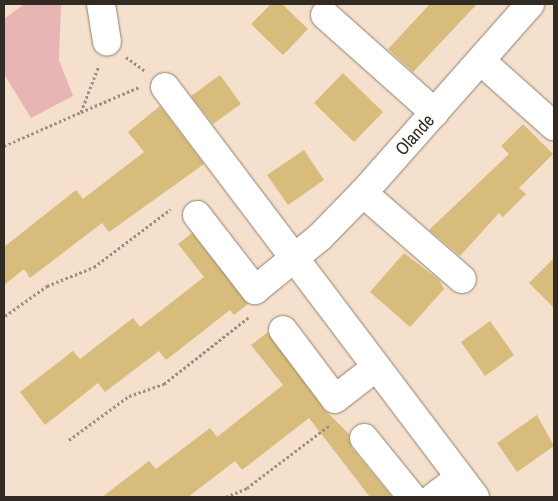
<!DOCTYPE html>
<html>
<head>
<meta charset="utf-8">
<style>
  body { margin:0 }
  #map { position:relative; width:558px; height:501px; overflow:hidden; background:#f4e0cd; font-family:"Archivo Narrow",sans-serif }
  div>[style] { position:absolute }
  .green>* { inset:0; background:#e7b5b3 }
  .building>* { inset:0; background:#d7bc7b }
  .path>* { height:3px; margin-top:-1.5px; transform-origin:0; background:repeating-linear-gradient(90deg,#9c8e80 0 2.5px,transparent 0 5px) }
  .roads { filter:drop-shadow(0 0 1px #917f6e) drop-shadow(0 0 1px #917f6e) }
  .minor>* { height:28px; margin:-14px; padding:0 14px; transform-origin:14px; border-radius:14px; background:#fff }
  span { translate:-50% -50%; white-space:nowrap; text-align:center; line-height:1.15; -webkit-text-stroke:4px #fff; paint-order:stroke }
  .street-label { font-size:18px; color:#322b23 }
  .frame { position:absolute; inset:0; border:5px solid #322b23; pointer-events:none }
</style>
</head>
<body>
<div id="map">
  <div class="green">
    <div style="clip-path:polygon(24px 4px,61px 4px,59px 60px,73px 96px,31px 118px,4px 74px,4px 19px)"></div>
  </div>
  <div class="building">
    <div style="clip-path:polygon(271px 4px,282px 4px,308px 29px,283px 55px,251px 24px)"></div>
    <div style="clip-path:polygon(430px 4px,477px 4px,413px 72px,388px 49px)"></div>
    <div style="clip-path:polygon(343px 73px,383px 112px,354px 142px,314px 103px)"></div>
    <div style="clip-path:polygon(220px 75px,241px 104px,213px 124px,191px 96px)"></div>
    <div style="clip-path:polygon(160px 106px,204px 164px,109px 232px,102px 223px,30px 278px,24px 269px,4px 285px,4px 247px,76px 190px,83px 199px,144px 152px,128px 132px)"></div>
    <div style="clip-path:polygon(523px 124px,553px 154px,519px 188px,526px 194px,503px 217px,499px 213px,460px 256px,429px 230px,509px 154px,501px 146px)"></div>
    <div style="clip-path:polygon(304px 150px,324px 180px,288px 205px,267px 175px)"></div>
    <div style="clip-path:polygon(192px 233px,248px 304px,234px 315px,230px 310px,166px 360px,159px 351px,105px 392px,98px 383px,45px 425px,20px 392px,73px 351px,80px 359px,133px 318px,140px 327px,204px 277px,178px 244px)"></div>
    <div style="clip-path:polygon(404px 253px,439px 280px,444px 289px,410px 327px,370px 292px)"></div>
    <div style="clip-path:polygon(554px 258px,554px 308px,529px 283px)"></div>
    <div style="clip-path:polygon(490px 321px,514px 355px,485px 376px,461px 342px)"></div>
    <div style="clip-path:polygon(268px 332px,323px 408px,349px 434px,352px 448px,392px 497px,370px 497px,309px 418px,242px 470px,235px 461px,188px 497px,102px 497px,149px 461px,156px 469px,210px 428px,217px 437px,283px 385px,251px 345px)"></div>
    <div style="clip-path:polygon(537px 415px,554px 446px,517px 472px,497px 443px)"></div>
  </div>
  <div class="path">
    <div style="left:126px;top:57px;width:24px;rotate:36deg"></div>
    <div style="left:81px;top:112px;width:63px;rotate:-23.3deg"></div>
    <div style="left:4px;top:146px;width:84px;rotate:-23.8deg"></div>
    <div style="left:81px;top:112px;width:50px;rotate:-69deg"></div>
    <div style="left:5px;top:316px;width:52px;rotate:-35.5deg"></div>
    <div style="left:47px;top:286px;width:51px;rotate:-22deg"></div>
    <div style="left:94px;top:267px;width:96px;rotate:-37deg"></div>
    <div style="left:69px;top:440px;width:74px;rotate:-36.3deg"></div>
    <div style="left:129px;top:396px;width:37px;rotate:-19deg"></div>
    <div style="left:164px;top:384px;width:110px;rotate:-38.3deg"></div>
    <div style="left:226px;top:497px;width:23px;rotate:-23deg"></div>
    <div style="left:247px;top:488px;width:104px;rotate:-37.2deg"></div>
  </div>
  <div class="roads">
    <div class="minor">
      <div style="left:101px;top:4px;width:38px;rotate:81deg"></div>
      <div style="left:325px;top:15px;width:147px;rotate:41.7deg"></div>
      <div style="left:481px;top:61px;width:98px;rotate:41.7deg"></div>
      <div style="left:165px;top:87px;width:514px;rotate:52.91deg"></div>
      <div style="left:363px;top:193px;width:131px;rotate:41deg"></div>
      <div style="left:197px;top:215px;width:95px;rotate:52.3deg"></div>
      <div style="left:255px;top:290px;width:84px;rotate:-39.2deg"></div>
      <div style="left:320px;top:237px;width:62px;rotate:-45.7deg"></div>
      <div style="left:363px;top:193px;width:252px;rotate:-48.5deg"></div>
      <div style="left:283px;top:330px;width:86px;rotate:53deg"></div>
      <div style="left:335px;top:399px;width:51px;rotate:-37.8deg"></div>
      <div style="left:364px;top:438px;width:76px;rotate:50.9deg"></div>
      <div style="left:434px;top:497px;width:31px;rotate:-37deg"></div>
    </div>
  </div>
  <div class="street-label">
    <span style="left:415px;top:135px;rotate:-48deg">Olande</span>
  </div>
  <div class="frame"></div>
</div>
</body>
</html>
